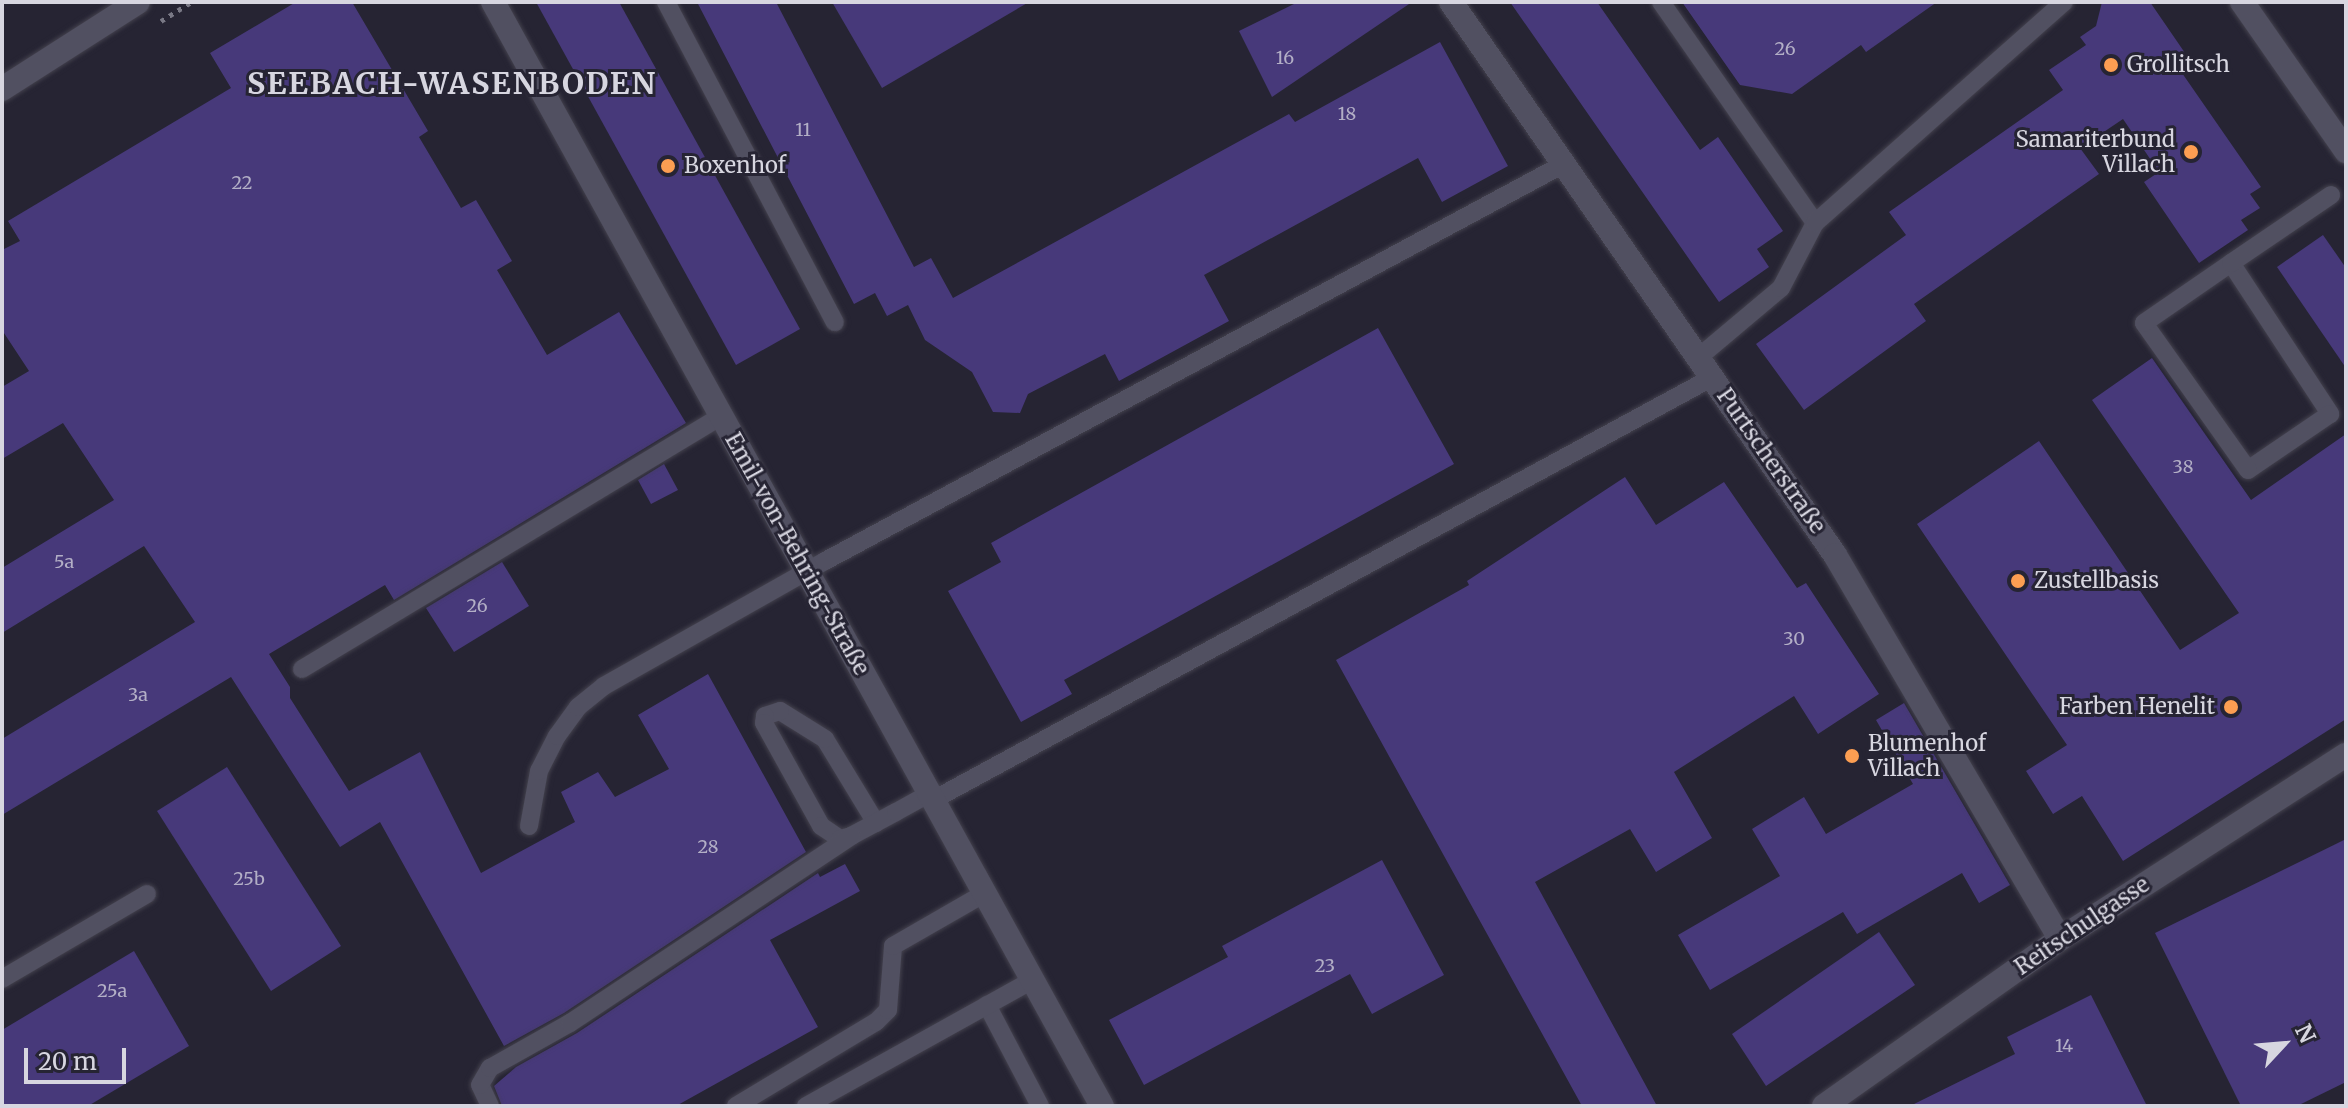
<!DOCTYPE html>
<html>
<head>
<meta charset="utf-8">
<style>
  body { margin:0 }
  #map { position:relative; width:2348px; height:1108px; overflow:hidden; background:#262433; font-family:Merriweather,serif }
  div>[style] { position:absolute }
  .building>* { inset:0; background:#47397a }
  .path>* { height:5px; margin-top:-2.5px; transform-origin:0; background:repeating-linear-gradient(90deg,#797885 0 4px,transparent 0 10px) }
  .roads { filter:drop-shadow(0 0 2px #43414d) drop-shadow(0 0 2px #43414d) }
  .service>* { height:18px; margin:-9px; padding:0 9px; transform-origin:9px; border-radius:9px; background:#515061 }
  .minor>* { height:24px; margin:-12px; padding:0 12px; transform-origin:12px; border-radius:12px; background:#515061 }
  .tertiary>* { height:24px; margin:-12px; padding:0 12px; transform-origin:12px; border-radius:12px; background:#515061 }
  .dots>* { width:22px; height:22px; translate:-50% -50%; box-sizing:border-box; border:4px solid #262433; border-radius:50% }
  span { translate:-50% -50%; white-space:nowrap; text-align:center; line-height:1.15; -webkit-text-stroke:6px #262433; paint-order:stroke }
  .number-label { font-size:18px; color:#b3afc6 }
  .number-label span { -webkit-text-stroke-width:0 }
  .poi-label { font-size:22px; color:#d7d6e0 }
  .left { translate:0 -50%; text-align:left }
  .right { translate:-100% -50%; text-align:right }
  .street-label { font-size:22px; color:#d7d6e0 }
  .district-label { font-size:30px; color:#d7d6e0; font-weight:700; letter-spacing:2px }
  .frame { position:absolute; inset:0; border:4px solid #d7d6e0; pointer-events:none }
  .north { position:absolute; left:2244px; top:1004px; width:80px; height:80px; -webkit-text-stroke:6px #262433; paint-order:stroke; rotate:64deg; font-size:22px; font-weight:700; line-height:32px; text-align:center; color:#d7d6e0 }
  .north::after { content:''; display:block; margin:auto; width:28px; height:36px; background:#d7d6e0; clip-path:polygon(50% 0,100% 100%,50% 72%,0 100%) }
  .scale { position:absolute; left:24px; top:1048px; width:102px; height:36px; box-sizing:border-box; border:4px solid #d7d6e0; border-top:0; padding-left:10px; font-size:24px; line-height:28px; white-space:nowrap; color:#d7d6e0; -webkit-text-stroke:6px #262433; paint-order:stroke }
</style>
</head>
<body>
<div id="map">
  <div class="building">
    <div style="clip-path:polygon(296px 2px,352px 2px,428px 131px,419px 137px,461px 208px,476px 200px,512px 261px,497px 270px,547px 355px,619px 312px,686px 423px,394px 600px,385px 585px,269px 654px,290px 687px,290px 698px,349px 791px,420px 752px,481px 873px,575px 822px,561px 792px,598px 772px,615px 797px,669px 769px,638px 715px,708px 674px,806px 852px,564px 1013px,504px 1046px,380px 822px,340px 847px,231px 677px,2px 815px,2px 739px,195px 622px,144px 546px,2px 633px,2px 568px,114px 500px,63px 423px,2px 459px,2px 387px,29px 371px,2px 330px,2px 250px,20px 241px,8px 221px,231px 88px,210px 53px)"></div>
    <div style="clip-path:polygon(536px 2px,619px 2px,800px 329px,736px 365px)"></div>
    <div style="clip-path:polygon(697px 2px,776px 2px,914px 267px,931px 258px,953px 298px,1289px 114px,1295px 122px,1440px 42px,1508px 166px,1442px 202px,1418px 158px,1204px 275px,1229px 321px,1119px 381px,1105px 354px,1028px 394px,1020px 413px,993px 412px,972px 372px,925px 340px,908px 305px,887px 316px,875px 293px,854px 304px)"></div>
    <div style="clip-path:polygon(832px 2px,1029px 2px,882px 88px)"></div>
    <div style="clip-path:polygon(1298px 2px,1412px 2px,1272px 97px,1239px 31px)"></div>
    <div style="clip-path:polygon(1510px 2px,1597px 2px,1700px 150px,1718px 137px,1783px 231px,1757px 249px,1769px 267px,1719px 302px)"></div>
    <div style="clip-path:polygon(1682px 2px,1937px 2px,1866px 52px,1861px 45px,1792px 94px,1740px 85px)"></div>
    <div style="clip-path:polygon(2102px 2px,2150px 2px,2185px 53px,2173px 60px,2261px 187px,2250px 194px,2260px 208px,2241px 220px,2248px 230px,2199px 263px,2144px 182px,2159px 172px,2123px 119px,2080px 148px,2099px 174px,1914px 304px,1926px 321px,1804px 410px,1756px 344px,1906px 235px,1889px 212px,2063px 90px,2049px 70px,2086px 45px,2080px 37px,2096px 26px)"></div>
    <div style="clip-path:polygon(2323px 235px,2346px 268px,2346px 368px,2277px 267px)"></div>
    <div style="clip-path:polygon(1378px 328px,1454px 464px,1064px 680px,1072px 694px,1021px 722px,948px 591px,1001px 562px,991px 543px)"></div>
    <div style="clip-path:polygon(2152px 358px,2251px 500px,2346px 434px,2346px 719px,2123px 861px,2082px 796px,2053px 814px,2026px 771px,2067px 745px,1917px 524px,2039px 441px,2180px 650px,2239px 613px,2092px 400px)"></div>
    <div style="clip-path:polygon(664px 464px,678px 490px,651px 504px,638px 480px)"></div>
    <div style="clip-path:polygon(1625px 477px,1656px 525px,1724px 482px,1797px 588px,1806px 583px,1879px 694px,1818px 734px,1794px 696px,1674px 772px,1712px 838px,1656px 872px,1630px 829px,1535px 882px,1657px 1106px,1582px 1106px,1336px 660px,1469px 585px,1467px 581px)"></div>
    <div style="clip-path:polygon(502px 562px,529px 606px,454px 652px,426px 608px)"></div>
    <div style="clip-path:polygon(1904px 703px,2010px 885px,1979px 903px,1962px 873px,1857px 934px,1843px 912px,1710px 990px,1678px 935px,1780px 876px,1752px 829px,1804px 797px,1826px 834px,1913px 784px,1876px 720px)"></div>
    <div style="clip-path:polygon(227px 767px,341px 946px,271px 991px,157px 811px)"></div>
    <div style="clip-path:polygon(2346px 839px,2346px 1082px,2297px 1106px,2241px 1106px,2155px 933px)"></div>
    <div style="clip-path:polygon(1382px 860px,1444px 975px,1372px 1014px,1350px 974px,1144px 1085px,1109px 1020px,1228px 957px,1222px 946px)"></div>
    <div style="clip-path:polygon(845px 864px,860px 891px,770px 940px,818px 1027px,676px 1106px,502px 1106px,494px 1086px,516px 1067px,577px 1033px,818px 873px,820px 877px)"></div>
    <div style="clip-path:polygon(1879px 932px,1915px 985px,1766px 1086px,1732px 1034px)"></div>
    <div style="clip-path:polygon(134px 951px,189px 1046px,88px 1106px,2px 1106px,2px 1030px)"></div>
    <div style="clip-path:polygon(2091px 995px,2147px 1106px,1910px 1106px,2015px 1054px,2007px 1037px)"></div>
  </div>
  <div class="path">
    <div style="left:161px;top:21px;width:36px;rotate:-32deg"></div>
  </div>
  <div class="roads">
    <div class="service">
      <div style="left:666px;top:2px;width:362px;rotate:62.2deg"></div>
      <div style="left:1661px;top:2px;width:269px;rotate:55.1deg"></div>
      <div style="left:2231px;top:263px;width:181px;rotate:56.7deg"></div>
      <div style="left:2330px;top:414px;width:99px;rotate:145.7deg"></div>
      <div style="left:2248px;top:470px;width:180px;rotate:-125.3deg"></div>
      <div style="left:2144px;top:323px;width:106px;rotate:-34.6deg"></div>
      <div style="left:2231px;top:263px;width:121px;rotate:-34.2deg"></div>
      <div style="left:1699px;top:357px;width:107px;rotate:-40.1deg"></div>
      <div style="left:1781px;top:288px;width:73px;rotate:-62.4deg"></div>
      <div style="left:1815px;top:223px;width:333px;rotate:-41.6deg"></div>
      <div style="left:302px;top:669px;width:489px;rotate:-31.1deg"></div>
      <div style="left:933px;top:800px;width:887px;rotate:-28.47deg"></div>
      <div style="left:876px;top:823px;width:98px;rotate:-121.3deg"></div>
      <div style="left:825px;top:739px;width:53px;rotate:-148.1deg"></div>
      <div style="left:780px;top:711px;width:16px;rotate:162deg"></div>
      <div style="left:765px;top:716px;width:7px;rotate:98deg"></div>
      <div style="left:764px;top:723px;width:118px;rotate:61deg"></div>
      <div style="left:821px;top:826px;width:23px;rotate:34deg"></div>
      <div style="left:840px;top:839px;width:11px;rotate:-15deg"></div>
      <div style="left:851px;top:836px;width:51px;rotate:-28.1deg"></div>
      <div style="left:896px;top:812px;width:38px;rotate:-29deg"></div>
      <div style="left:529px;top:826px;width:56px;rotate:-79.7deg"></div>
      <div style="left:539px;top:771px;width:39px;rotate:-63deg"></div>
      <div style="left:557px;top:736px;width:36px;rotate:-54deg"></div>
      <div style="left:578px;top:707px;width:33px;rotate:-39deg"></div>
      <div style="left:604px;top:686px;width:254px;rotate:-29.5deg"></div>
      <div style="left:825px;top:561px;width:839px;rotate:-28.25deg"></div>
      <div style="left:2px;top:979px;width:168px;rotate:-30.4deg"></div>
      <div style="left:987px;top:1005px;width:114px;rotate:62.3deg"></div>
      <div style="left:490px;top:1106px;width:23px;rotate:-115deg"></div>
      <div style="left:480px;top:1085px;width:20px;rotate:-60deg"></div>
      <div style="left:490px;top:1068px;width:92px;rotate:-29.4deg"></div>
      <div style="left:570px;top:1023px;width:338px;rotate:-33.6deg"></div>
      <div style="left:736px;top:1106px;width:163px;rotate:-31deg"></div>
      <div style="left:876px;top:1022px;width:17px;rotate:-45deg"></div>
      <div style="left:888px;top:1010px;width:64px;rotate:-85.5deg"></div>
      <div style="left:893px;top:946px;width:106px;rotate:-29.9deg"></div>
      <div style="left:806px;top:1106px;width:259px;rotate:-29.1deg"></div>
    </div>
    <div class="minor">
      <div style="left:493px;top:2px;width:1261px;rotate:61.12deg"></div>
      <div style="left:1451px;top:2px;width:673px;rotate:55.22deg"></div>
      <div style="left:1835px;top:555px;width:445px;rotate:59.6deg"></div>
      <div style="left:2px;top:89px;width:161px;rotate:-32.6deg"></div>
      <div style="left:1824px;top:1106px;width:289px;rotate:-35.3deg"></div>
      <div style="left:2060px;top:939px;width:340px;rotate:-32.8deg"></div>
    </div>
    <div class="tertiary">
      <div style="left:2242px;top:2px;width:182px;rotate:55.1deg"></div>
    </div>
  </div>
  <div class="dots">
    <div style="left:2111px;top:65px;background:#fc9e52"></div>
    <div style="left:2191px;top:152px;background:#fc9e52"></div>
    <div style="left:668px;top:166px;background:#fc9e52"></div>
    <div style="left:2018px;top:581px;background:#fc9e52"></div>
    <div style="left:2231px;top:707px;background:#fc9e52"></div>
    <div style="left:1852px;top:756px;background:#fc9e52"></div>
  </div>
  <div class="number-label">
    <span style="left:1785px;top:49px">26</span>
    <span style="left:1285px;top:58px">16</span>
    <span style="left:1347px;top:114px">18</span>
    <span style="left:803px;top:130px">11</span>
    <span style="left:242px;top:183px">22</span>
    <span style="left:2183px;top:467px">38</span>
    <span style="left:64px;top:562px">5a</span>
    <span style="left:477px;top:606px">26</span>
    <span style="left:1794px;top:639px">30</span>
    <span style="left:138px;top:695px">3a</span>
    <span style="left:708px;top:847px">28</span>
    <span style="left:249px;top:879px">25b</span>
    <span style="left:1325px;top:966px">23</span>
    <span style="left:112px;top:991px">25a</span>
    <span style="left:2064px;top:1046px">14</span>
  </div>
  <div class="poi-label">
    <span class="left" style="left:2127px;top:65px">Grollitsch</span>
    <span class="right" style="left:2175px;top:152px">Samariterbund<br>Villach</span>
    <span class="left" style="left:684px;top:166px">Boxenhof</span>
    <span class="left" style="left:2034px;top:581px">Zustellbasis</span>
    <span class="right" style="left:2215px;top:707px">Farben Henelit</span>
    <span class="left" style="left:1868px;top:756px">Blumenhof<br>Villach</span>
  </div>
  <div class="street-label">
    <span style="left:1771px;top:461px;rotate:55deg">Purtscherstraße</span>
    <span style="left:797px;top:554px;rotate:61deg">Emil-von-Behring-Straße</span>
    <span style="left:2082px;top:926px;rotate:-34deg">Reitschulgasse</span>
  </div>
  <div class="district-label">
    <span style="left:452px;top:83px">SEEBACH-WASENBODEN</span>
  </div>
  <div class="frame"></div>
  <div class="north">N</div>
  <div class="scale">20 m</div>
</div>
</body>
</html>
